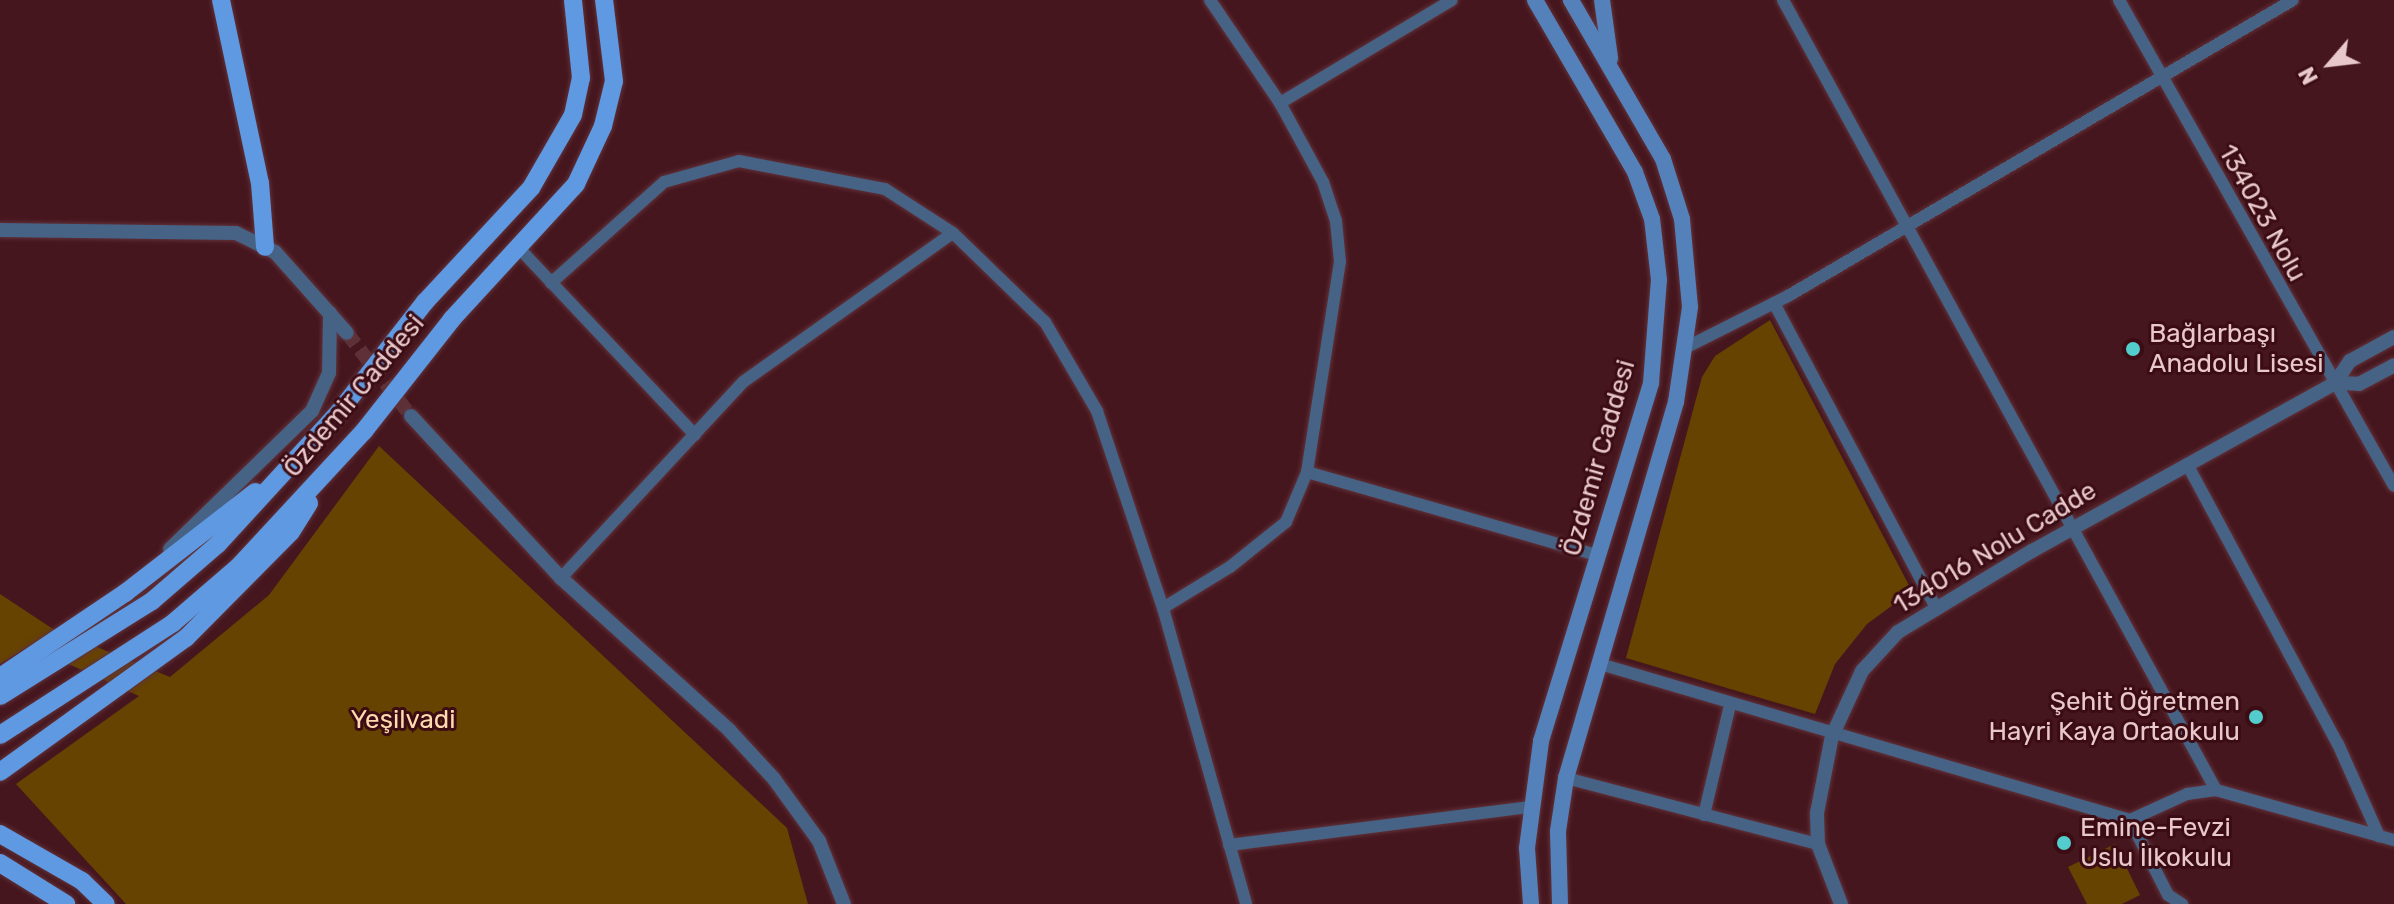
<!DOCTYPE html>
<html>
<head>
<meta charset="utf-8">
<style>
  body { margin:0 }
  #map { position:relative; width:2394px; height:904px; overflow:hidden; background:#46161e; font-family:Rubik,sans-serif }
  div>[style] { position:absolute }
  .green>* { inset:0; background:#674301 }
  .tertiary-tunnel>* { height:14px; margin-top:-7px; transform-origin:0; background:repeating-linear-gradient(90deg,#5e3138 0 14px,transparent 0 21px) }
  .roads { filter:drop-shadow(0 0 2px #60323a) drop-shadow(0 0 2px #60323a) }
  .minor>* { height:12px; margin:-6px; padding:0 6px; transform-origin:6px; border-radius:6px; background:#466285 }
  .tertiary>* { height:14px; margin:-7px; padding:0 7px; transform-origin:7px; border-radius:7px; background:#466285 }
  .secondary>* { height:16px; margin:-8px; padding:0 8px; transform-origin:8px; border-radius:8px; background:#5481b9 }
  .primary>* { height:18px; margin:-9px; padding:0 9px; transform-origin:9px; border-radius:9px; background:#5e99e1 }
  .dots>* { width:22px; height:22px; translate:-50% -50%; box-sizing:border-box; border:4px solid #3b0c14; border-radius:50% }
  span { translate:-50% -50%; white-space:nowrap; text-align:center; line-height:1.15; -webkit-text-stroke:6px #3b0c14; paint-order:stroke }
  .street-label { font-size:26px; color:#e8c8ca }
  .poi-label { font-size:26px; color:#e8c8ca }
  .left { translate:0 -50%; text-align:left }
  .right { translate:-100% -50%; text-align:right }
  .park-label { font-size:26px; color:#fedbae }
  .north { position:absolute; left:2290px; top:24px; width:80px; height:80px; -webkit-text-stroke:6px #3b0c14; paint-order:stroke; rotate:242deg; font-size:22px; font-weight:700; line-height:32px; text-align:center; color:#e8c8ca }
  .north::after { content:''; display:block; margin:auto; width:28px; height:36px; background:#e8c8ca; clip-path:polygon(50% 0,100% 100%,50% 72%,0 100%) }
</style>
</head>
<body>
<div id="map">
  <div class="green">
    <div style="clip-path:polygon(1770px 320px,1912px 591px,1867px 624px,1835px 664px,1815px 714px,1626px 658px,1702px 377px,1715px 356px)"></div>
    <div style="clip-path:polygon(379px 446px,787px 828px,808px 904px,126px 904px,16px 784px,139px 696px,29px 646px,0 664px,0 594px,53px 629px,170px 677px,269px 595px)"></div>
    <div style="clip-path:polygon(2115px 844px,2140px 895px,2122px 904px,2087px 904px,2068px 867px)"></div>
  </div>
  <div class="tertiary-tunnel">
    <div style="left:347px;top:333px;width:105px;rotate:52.4deg"></div>
  </div>
  <div class="roads">
    <div class="minor">
      <div style="left:1210px;top:0;width:125px;rotate:55.8deg"></div>
      <div style="left:1783px;top:0;width:901px;rotate:61.27deg"></div>
      <div style="left:2119px;top:0;width:558px;rotate:60.5deg"></div>
      <div style="left:518px;top:247px;width:258px;rotate:46.7deg"></div>
      <div style="left:551px;top:283px;width:152px;rotate:-41.8deg"></div>
      <div style="left:664px;top:182px;width:78px;rotate:-15.6deg"></div>
      <div style="left:739px;top:161px;width:149px;rotate:10.9deg"></div>
      <div style="left:885px;top:189px;width:81px;rotate:32.9deg"></div>
      <div style="left:953px;top:233px;width:128px;rotate:44.1deg"></div>
      <div style="left:1045px;top:322px;width:103px;rotate:59.7deg"></div>
      <div style="left:1097px;top:411px;width:208px;rotate:71.5deg"></div>
      <div style="left:1163px;top:608px;width:307px;rotate:74.3deg"></div>
      <div style="left:1774px;top:303px;width:347px;rotate:62deg"></div>
      <div style="left:1687px;top:347px;width:113px;rotate:-26.8deg"></div>
      <div style="left:1788px;top:296px;width:585px;rotate:-30.38deg"></div>
      <div style="left:2187px;top:464px;width:318px;rotate:61.7deg"></div>
      <div style="left:2338px;top:744px;width:101px;rotate:66deg"></div>
      <div style="left:1307px;top:472px;width:304px;rotate:16deg"></div>
      <div style="left:561px;top:578px;width:267px;rotate:-47.1deg"></div>
      <div style="left:743px;top:382px;width:257px;rotate:-35.4deg"></div>
      <div style="left:1163px;top:608px;width:79px;rotate:-31.5deg"></div>
      <div style="left:1230px;top:567px;width:72px;rotate:-38.8deg"></div>
      <div style="left:1286px;top:522px;width:54px;rotate:-67.2deg"></div>
      <div style="left:1307px;top:472px;width:213px;rotate:-81.1deg"></div>
      <div style="left:1340px;top:262px;width:41px;rotate:-95.6deg"></div>
      <div style="left:1336px;top:221px;width:41px;rotate:-108.4deg"></div>
      <div style="left:1323px;top:182px;width:90px;rotate:-118.6deg"></div>
      <div style="left:1280px;top:103px;width:200px;rotate:-30.9deg"></div>
      <div style="left:1600px;top:664px;width:552px;rotate:16.4deg"></div>
      <div style="left:2130px;top:820px;width:84px;rotate:63.1deg"></div>
      <div style="left:2168px;top:895px;width:17px;rotate:33deg"></div>
      <div style="left:1566px;top:778px;width:260px;rotate:14.7deg"></div>
      <div style="left:1704px;top:815px;width:113px;rotate:-76.7deg"></div>
      <div style="left:2130px;top:820px;width:63px;rotate:-24.5deg"></div>
      <div style="left:2187px;top:794px;width:29px;rotate:-8deg"></div>
      <div style="left:2216px;top:790px;width:185px;rotate:15.7deg"></div>
      <div style="left:1229px;top:845px;width:304px;rotate:-7.2deg"></div>
    </div>
    <div class="tertiary">
      <div style="left:0;top:230px;width:236px;rotate:0.7deg"></div>
      <div style="left:236px;top:233px;width:43px;rotate:26deg"></div>
      <div style="left:275px;top:252px;width:108px;rotate:48.4deg"></div>
      <div style="left:2335px;top:383px;width:24px;rotate:2deg"></div>
      <div style="left:2359px;top:384px;width:40px;rotate:-28deg"></div>
      <div style="left:411px;top:416px;width:221px;rotate:47.2deg"></div>
      <div style="left:561px;top:578px;width:227px;rotate:42.1deg"></div>
      <div style="left:729px;top:730px;width:67px;rotate:47.4deg"></div>
      <div style="left:774px;top:779px;width:77px;rotate:54deg"></div>
      <div style="left:819px;top:841px;width:68px;rotate:68.4deg"></div>
      <div style="left:170px;top:549px;width:198px;rotate:-44.2deg"></div>
      <div style="left:312px;top:411px;width:42px;rotate:-65.9deg"></div>
      <div style="left:329px;top:373px;width:60px;rotate:-89deg"></div>
      <div style="left:1841px;top:904px;width:64px;rotate:-111deg"></div>
      <div style="left:1818px;top:844px;width:31px;rotate:-92deg"></div>
      <div style="left:1817px;top:813px;width:78px;rotate:-79deg"></div>
      <div style="left:1832px;top:736px;width:72px;rotate:-65.2deg"></div>
      <div style="left:1862px;top:671px;width:53px;rotate:-47.3deg"></div>
      <div style="left:1898px;top:632px;width:157px;rotate:-31.2deg"></div>
      <div style="left:2032px;top:551px;width:346px;rotate:-29deg"></div>
      <div style="left:2335px;top:383px;width:27px;rotate:-56deg"></div>
      <div style="left:2350px;top:361px;width:50px;rotate:-28.6deg"></div>
    </div>
    <div class="secondary">
      <div style="left:1602px;top:0;width:59px;rotate:82.1deg"></div>
      <div style="left:1531px;top:904px;width:56px;rotate:-94.1deg"></div>
      <div style="left:1527px;top:848px;width:108px;rotate:-82.5deg"></div>
      <div style="left:1541px;top:741px;width:375px;rotate:-72.9deg"></div>
      <div style="left:1651px;top:383px;width:103px;rotate:-85.6deg"></div>
      <div style="left:1659px;top:280px;width:61px;rotate:-96.5deg"></div>
      <div style="left:1652px;top:219px;width:50px;rotate:-109.9deg"></div>
      <div style="left:1635px;top:172px;width:199px;rotate:-120.2deg"></div>
      <div style="left:1560px;top:904px;width:73px;rotate:-91.6deg"></div>
      <div style="left:1558px;top:831px;width:54px;rotate:-81.4deg"></div>
      <div style="left:1566px;top:778px;width:392px;rotate:-73.7deg"></div>
      <div style="left:1676px;top:402px;width:96px;rotate:-81.6deg"></div>
      <div style="left:1690px;top:307px;width:88px;rotate:-95.2deg"></div>
      <div style="left:1682px;top:219px;width:63px;rotate:-107.6deg"></div>
      <div style="left:1663px;top:159px;width:184px;rotate:-120.1deg"></div>
    </div>
    <div class="primary">
      <div style="left:221px;top:0;width:187px;rotate:78deg"></div>
      <div style="left:260px;top:183px;width:64px;rotate:85.5deg"></div>
      <div style="left:0;top:677px;width:151px;rotate:-33.9deg"></div>
      <div style="left:125px;top:593px;width:165px;rotate:-37.8deg"></div>
      <div style="left:0;top:696px;width:179px;rotate:-32deg"></div>
      <div style="left:152px;top:601px;width:87px;rotate:-40.8deg"></div>
      <div style="left:218px;top:544px;width:179px;rotate:-47.5deg"></div>
      <div style="left:339px;top:412px;width:140px;rotate:-52deg"></div>
      <div style="left:425px;top:302px;width:156px;rotate:-47.1deg"></div>
      <div style="left:531px;top:188px;width:84px;rotate:-60.1deg"></div>
      <div style="left:573px;top:115px;width:38px;rotate:-78deg"></div>
      <div style="left:581px;top:78px;width:78px;rotate:-95.9deg"></div>
      <div style="left:0;top:735px;width:206px;rotate:-32.9deg"></div>
      <div style="left:173px;top:623px;width:87px;rotate:-40.8deg"></div>
      <div style="left:239px;top:566px;width:184px;rotate:-47.2deg"></div>
      <div style="left:364px;top:431px;width:142px;rotate:-51.8deg"></div>
      <div style="left:452px;top:319px;width:183px;rotate:-47.4deg"></div>
      <div style="left:576px;top:184px;width:64px;rotate:-65deg"></div>
      <div style="left:603px;top:126px;width:46px;rotate:-76.3deg"></div>
      <div style="left:614px;top:81px;width:82px;rotate:-97deg"></div>
      <div style="left:0;top:772px;width:229px;rotate:-35.8deg"></div>
      <div style="left:186px;top:638px;width:149px;rotate:-45.3deg"></div>
      <div style="left:291px;top:532px;width:34px;rotate:-58deg"></div>
      <div style="left:0;top:834px;width:95px;rotate:29.8deg"></div>
      <div style="left:82px;top:881px;width:33px;rotate:44deg"></div>
      <div style="left:0;top:863px;width:78px;rotate:31.8deg"></div>
    </div>
  </div>
  <div class="dots">
    <div style="left:2133px;top:349px;background:#53cdcb"></div>
    <div style="left:2256px;top:717px;background:#53cdcb"></div>
    <div style="left:2064px;top:843px;background:#53cdcb"></div>
  </div>
  <div class="street-label">
    <span style="left:2262px;top:213px;rotate:61deg">134023 Nolu</span>
    <span style="left:354px;top:396px;rotate:-50deg">Özdemir Caddesi</span>
    <span style="left:1599px;top:458px;rotate:-74deg">Özdemir Caddesi</span>
    <span style="left:1995px;top:548px;rotate:-31deg">134016 Nolu Cadde</span>
  </div>
  <div class="poi-label">
    <span class="left" style="left:2149px;top:349px">Bağlarbaşı<br>Anadolu Lisesi</span>
    <span class="right" style="left:2240px;top:717px">Şehit Öğretmen<br>Hayri Kaya Ortaokulu</span>
    <span class="left" style="left:2080px;top:843px">Emine-Fevzi<br>Uslu İlkokulu</span>
  </div>
  <div class="park-label">
    <span style="left:403px;top:720px">Yeşilvadi</span>
  </div>
  <div class="north">N</div>
</div>
</body>
</html>
